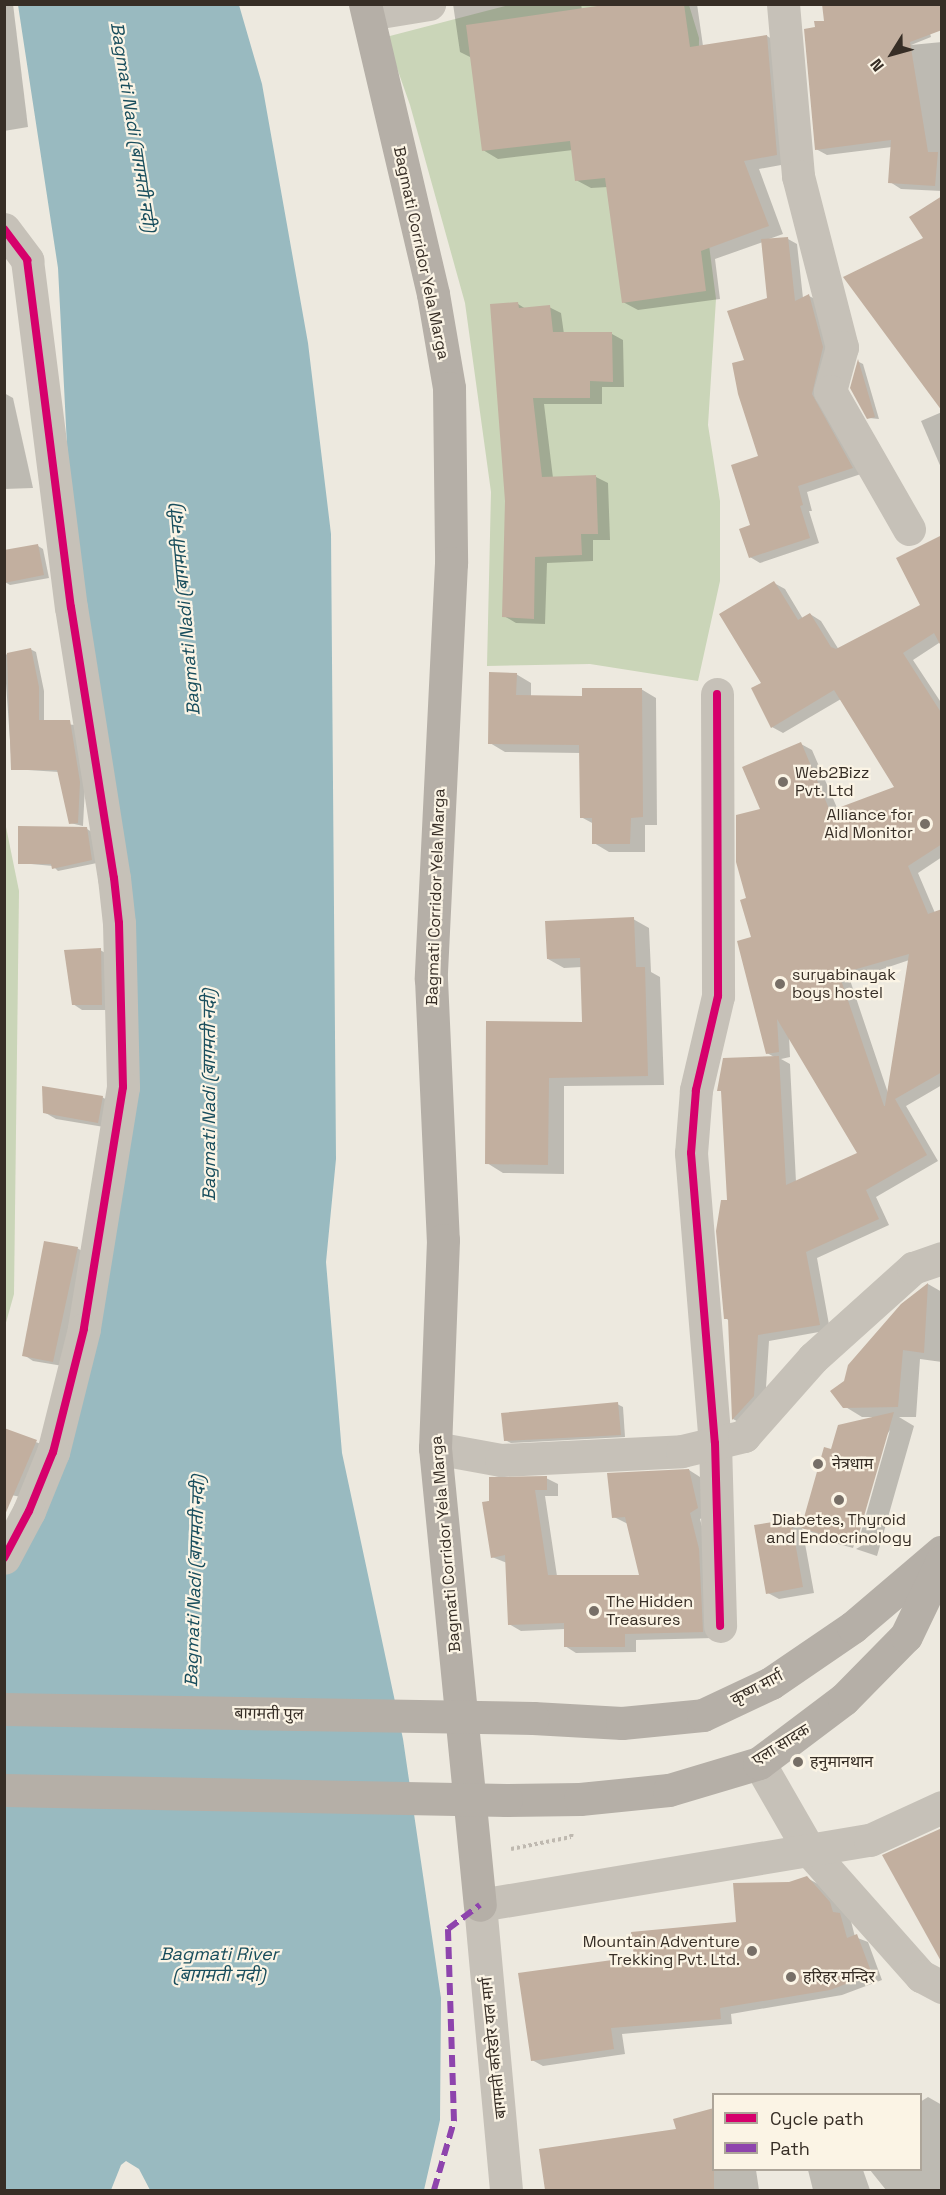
<!DOCTYPE html>
<html>
<head>
<meta charset="utf-8">
<style>
  body { margin:0 }
  #map { position:relative; width:946px; height:2195px; overflow:hidden; background:#ede9df; font-family:"Space Grotesk","Noto Sans Devanagari",sans-serif }
  div>[style] { position:absolute }
  .green>* { inset:0; background:#cad5b8 }
  .water>* { inset:0; background:#99bac0 }
  .shadow>* { inset:0; background:#0003 }
  .building>* { inset:0; background:#c2af9f }
  .path>* { height:4px; margin-top:-2px; transform-origin:0; background:repeating-linear-gradient(90deg,#bfb9b0 0 3px,transparent 0 6px) }
  .minor>* { height:33px; margin:-16.5px; padding:0 16.5px; transform-origin:16.5px; border-radius:16.5px; background:#c6c1b8 }
  .major>* { height:33px; margin:-16.5px; padding:0 16.5px; transform-origin:16.5px; border-radius:16.5px; background:#b5afa7 }
  .major-bridge>* { height:33px; margin:-16.5px; padding:0 16.5px; transform-origin:16.5px; border-radius:16.5px; background:#b5afa7 }
  .quiet>* { height:6px; margin-top:-3px; transform-origin:0; background:repeating-linear-gradient(90deg,#8e44ad 0 12px,transparent 0 18px) }
  .cycleway>* { height:8px; margin:-4px; padding:0 4px; transform-origin:4px; border-radius:4px; background:#d6006c }
  .dots>* { width:16px; height:16px; translate:-50% -50%; box-sizing:border-box; border:3px solid #fbf4e5; border-radius:50% }
  span { translate:-50% -50%; white-space:nowrap; text-align:center; line-height:1.15; -webkit-text-stroke:4.5px #fbf4e5; paint-order:stroke }
  .street-label { font-size:16px; color:#372e26 }
  .poi-label { font-size:16px; color:#372e26 }
  .left { translate:0 -50%; text-align:left }
  .right { translate:-100% -50%; text-align:right }
  .water-label { font-size:18px; color:#184d5c; font-style:italic }
  .frame { position:absolute; inset:0; border:6px solid #372e26; pointer-events:none }
  .legend { position:absolute; left:712px; top:2093px; width:210px; height:78px; box-sizing:border-box; background:#fbf4e5; border:2px solid #ada599; margin:0; padding:8px 10px; list-style:none; font-size:18px; color:#372e26 }
  .legend li { display:flex; align-items:center; gap:12px; height:30px }
  .legend b { width:30px; border:2px solid #ada599 }
  .north { position:absolute; left:862px; top:24px; width:60px; height:60px; -webkit-text-stroke:4px #fbf4e5; paint-order:stroke; rotate:233deg; font-size:16px; font-weight:700; line-height:24px; text-align:center; color:#372e26 }
  .north::after { content:''; display:block; margin:auto; width:21px; height:27px; background:#372e26; clip-path:polygon(50% 0,100% 100%,50% 72%,0 100%) }
</style>
</head>
<body>
<div id="map">
  <div class="green">
    <div style="clip-path:polygon(509px 5px,689px 5px,699px 38px,698px 160px,716px 299px,708px 425px,720px 501px,720px 581px,698px 681px,590px 664px,487px 666px,491px 492px,465px 303px,410px 105px,386px 37px)"></div>
    <div style="clip-path:polygon(5px 822px,19px 891px,14px 1294px,5px 1326px)"></div>
  </div>
  <div class="water">
    <div style="clip-path:polygon(18px 5px,239px 5px,262px 84px,308px 343px,331px 534px,336px 1159px,326px 1262px,342px 1453px,403px 1739px,441px 1998px,440px 2120px,424px 2190px,150px 2190px,139px 2169px,126px 2161px,121px 2165px,111px 2190px,5px 2190px,5px 1558px,29px 1511px,123px 1087px,75px 603px,58px 268px)"></div>
  </div>
  <div class="shadow">
    <div style="clip-path:polygon(4px 4px,13px 4px,28px 127px,4px 131px)"></div>
    <div style="clip-path:polygon(453px 4px,581px 4px,582px 10px,621px 4px,697px 4px,703px 46px,767px 36px,782px 45px,792px 163px,759px 169px,783px 234px,769px 239px,788px 239px,797px 244px,803px 298px,809px 296px,819px 301px,861px 474px,807px 492px,812px 511px,809px 511px,819px 543px,760px 563px,750px 557px,760px 457px,745px 361px,769px 299px,763px 242px,715px 259px,720px 299px,638px 310px,623px 302px,608px 187px,591px 188px,576px 180px,573px 150px,498px 159px,483px 150px,472px 58px,460px 52px)"></div>
    <div style="clip-path:polygon(806px 30px,929px 30px,931px 37px,911px 45px,942px 42px,942px 191px,901px 189px,890px 182px,892px 147px,827px 155px,816px 149px)"></div>
    <div style="clip-path:polygon(518px 304px,526px 309px,549px 307px,561px 313px,564px 334px,612px 334px,623px 340px,624px 387px,602px 387px,602px 404px,544px 404px,553px 478px,596px 477px,608px 483px,610px 540px,593px 540px,593px 561px,547px 563px,545px 624px,516px 623px,504px 616px)"></div>
    <div style="clip-path:polygon(859px 362px,863px 364px,879px 419px,869px 418px,852px 388px)"></div>
    <div style="clip-path:polygon(4px 393px,13px 398px,33px 488px,4px 489px)"></div>
    <div style="clip-path:polygon(942px 412px,942px 470px,921px 421px)"></div>
    <div style="clip-path:polygon(38px 546px,43px 549px,49px 578px,10px 585px,5px 582px)"></div>
    <div style="clip-path:polygon(evenodd,774px 583px,785px 589px,803px 619px,810px 614px,821px 621px,839px 650px,923px 608px,942px 641px,913px 660px,942px 704px,942px 857px,918px 873px,935px 913px,942px 949px,850px 980px,888px 1093px,942px 982px,942px 1085px,906px 1106px,938px 1161px,876px 1197px,889px 1225px,817px 1258px,830px 1330px,769px 1341px,765px 1403px,744px 1425px,733px 1419px,730px 1321px,725px 1318px,729px 1202px,723px 1092px,719px 1090px,776px 1058px,767px 1053px,748px 899px,762px 810px,801px 744px,812px 750px,838px 810px,896px 788px,841px 699px,783px 733px,772px 727px,763px 684px,774px 583px,789px 1035px,860px 1153px,796px 1182px,790px 1064px,781px 1059px,790px 1057px,789px 1035px)"></div>
    <div style="clip-path:polygon(30px 649px,36px 652px,44px 691px,44px 722px,75px 725px,85px 786px,83px 826px,70px 823px,59px 772px,12px 769px,4px 655px)"></div>
    <div style="clip-path:polygon(516px 674px,531px 683px,531px 696px,584px 697px,641px 689px,656px 698px,657px 825px,645px 825px,645px 852px,609px 852px,594px 843px,594px 824px,581px 817px,581px 753px,505px 752px,490px 743px)"></div>
    <div style="clip-path:polygon(87px 829px,92px 832px,97px 863px,58px 871px,53px 866px,20px 863px)"></div>
    <div style="clip-path:polygon(633px 919px,649px 928px,651px 972px,660px 977px,664px 1085px,564px 1086px,564px 1174px,503px 1173px,487px 1163px,583px 1024px,582px 967px,564px 968px,548px 959px)"></div>
    <div style="clip-path:polygon(100px 950px,109px 955px,111px 1010px,82px 1010px,73px 1004px)"></div>
    <div style="clip-path:polygon(102px 1097px,114px 1104px,110px 1128px,56px 1119px,44px 1112px)"></div>
    <div style="clip-path:polygon(77px 1248px,87px 1254px,63px 1366px,33px 1361px,24px 1355px)"></div>
    <div style="clip-path:polygon(928px 1284px,942px 1292px,942px 1362px,920px 1359px,916px 1417px,899px 1417px,914px 1426px,877px 1556px,856px 1549px,863px 1545px,858px 1543px,890px 1430px,823px 1533px,854px 1545px,853px 1548px,824px 1540px,803px 1527px,832px 1450px,873px 1417px,862px 1417px,844px 1406px,845px 1382px,902px 1305px)"></div>
    <div style="clip-path:polygon(617px 1404px,623px 1407px,625px 1437px,511px 1443px,505px 1440px)"></div>
    <div style="clip-path:polygon(4px 1430px,41px 1444px,21px 1497px,11px 1495px,4px 1516px)"></div>
    <div style="clip-path:polygon(689px 1470px,700px 1477px,709px 1514px,700px 1519px,710px 1556px,714px 1638px,636px 1640px,636px 1652px,576px 1653px,565px 1646px,565px 1629px,521px 1631px,509px 1624px,507px 1563px,492px 1557px,484px 1503px,546px 1478px,558px 1484px,558px 1496px,545px 1496px,557px 1576px,641px 1577px,628px 1524px,614px 1517px)"></div>
    <div style="clip-path:polygon(791px 1521px,802px 1527px,814px 1593px,779px 1599px,768px 1593px)"></div>
    <div style="clip-path:polygon(807px 1878px,818px 1884px,851px 1921px,855px 1937px,868px 1942px,882px 1980px,842px 1995px,731px 2014px,732px 2024px,622px 2034px,625px 2054px,543px 2066px,532px 2060px,635px 1958px,738px 1924px,789px 1883px)"></div>
    <div style="clip-path:polygon(928px 2097px,942px 2105px,942px 2190px,886px 2190px,870px 2170px,920px 2170px,920px 2102px)"></div>
    <div style="clip-path:polygon(677px 2130px,714px 2170px,756px 2170px,759px 2190px,551px 2190px,550px 2181px)"></div>
    <div style="clip-path:polygon(808px 2170px,863px 2170px,870px 2190px,813px 2190px)"></div>
  </div>
  <div class="building">
    <div style="clip-path:polygon(611px 4px,684px 4px,690px 47px,767px 35px,777px 155px,744px 161px,769px 226px,701px 251px,706px 291px,622px 303px,605px 178px,575px 181px,570px 141px,482px 151px,466px 25px)"></div>
    <div style="clip-path:polygon(822px 4px,942px 4px,942px 30px,910px 42px,928px 152px,938px 152px,935px 186px,888px 183px,891px 140px,815px 150px,804px 29px,815px 27px,814px 21px,824px 21px)"></div>
    <div style="clip-path:polygon(942px 196px,942px 411px,843px 277px,923px 238px,909px 217px)"></div>
    <div style="clip-path:polygon(788px 237px,795px 301px,809px 294px,823px 347px,812px 394px,853px 468px,798px 486px,803px 505px,800px 506px,810px 538px,749px 558px,739px 529px,750px 525px,731px 465px,758px 456px,738px 394px,732px 363px,744px 360px,727px 311px,767px 298px,761px 239px)"></div>
    <div style="clip-path:polygon(518px 302px,519px 308px,550px 305px,553px 332px,612px 332px,613px 382px,590px 381px,590px 398px,533px 398px,542px 477px,596px 475px,598px 534px,581px 534px,582px 555px,535px 557px,534px 619px,502px 617px,505px 501px,490px 304px)"></div>
    <div style="clip-path:polygon(858px 359px,875px 417px,867px 419px,850px 388px)"></div>
    <div style="clip-path:polygon(evenodd,942px 535px,942px 648px,934px 633px,903px 653px,942px 714px,942px 844px,908px 866px,928px 914px,942px 909px,942px 1072px,895px 1099px,927px 1155px,866px 1190px,879px 1219px,806px 1252px,820px 1325px,758px 1335px,754px 1396px,732px 1420px,728px 1319px,724px 1319px,716px 1231px,721px 1200px,727px 1200px,721px 1091px,717px 1091px,723px 1058px,779px 1056px,786px 1185px,857px 1153px,777px 1019px,779px 1052px,766px 1054px,737px 941px,751px 937px,740px 900px,746px 898px,736px 862px,736px 815px,760px 809px,742px 767px,801px 742px,830px 811px,894px 787px,834px 690px,771px 728px,751px 688px,761px 683px,719px 614px,774px 581px,798px 620px,810px 613px,831px 647px,836px 649px,920px 605px,896px 558px,942px 535px,909px 954px,885px 1106px,884px 1106px,839px 974px,909px 954px)"></div>
    <div style="clip-path:polygon(38px 544px,44px 575px,4px 583px,4px 550px)"></div>
    <div style="clip-path:polygon(31px 648px,39px 687px,39px 720px,70px 720px,80px 782px,78px 823px,69px 824px,57px 770px,11px 770px,7px 653px)"></div>
    <div style="clip-path:polygon(489px 672px,517px 673px,516px 695px,582px 696px,582px 688px,642px 688px,643px 817px,631px 818px,630px 844px,592px 844px,592px 818px,580px 818px,579px 745px,488px 744px)"></div>
    <div style="clip-path:polygon(18px 826px,87px 827px,92px 860px,52px 869px,51px 864px,18px 864px)"></div>
    <div style="clip-path:polygon(634px 917px,636px 967px,645px 967px,648px 1076px,549px 1078px,548px 1165px,485px 1164px,486px 1021px,582px 1022px,580px 958px,547px 959px,545px 921px)"></div>
    <div style="clip-path:polygon(101px 948px,102px 1005px,72px 1005px,64px 950px)"></div>
    <div style="clip-path:polygon(42px 1086px,103px 1096px,98px 1123px,43px 1113px)"></div>
    <div style="clip-path:polygon(44px 1241px,78px 1247px,53px 1362px,22px 1356px)"></div>
    <div style="clip-path:polygon(928px 1283px,924px 1353px,903px 1350px,898px 1407px,843px 1408px,830px 1391px,844px 1381px,848px 1365px,901px 1304px)"></div>
    <div style="clip-path:polygon(618px 1402px,621px 1435px,504px 1441px,501px 1413px)"></div>
    <div style="clip-path:polygon(894px 1412px,856px 1544px,801px 1528px,824px 1447px,831px 1449px,838px 1425px)"></div>
    <div style="clip-path:polygon(4px 1428px,37px 1440px,4px 1517px)"></div>
    <div style="clip-path:polygon(689px 1469px,698px 1508px,690px 1513px,699px 1549px,703px 1632px,625px 1634px,625px 1647px,564px 1647px,564px 1623px,508px 1625px,505px 1555px,491px 1558px,482px 1502px,489px 1501px,489px 1477px,547px 1476px,547px 1490px,535px 1490px,548px 1575px,639px 1575px,625px 1517px,612px 1518px,607px 1473px)"></div>
    <div style="clip-path:polygon(791px 1519px,803px 1587px,766px 1594px,754px 1525px)"></div>
    <div style="clip-path:polygon(942px 1828px,942px 1963px,882px 1855px)"></div>
    <div style="clip-path:polygon(807px 1876px,830px 1902px,833px 1912px,840px 1913px,847px 1938px,857px 1934px,872px 1974px,830px 1990px,720px 2008px,721px 2019px,611px 2028px,614px 2049px,531px 2061px,518px 1973px,634px 1957px,631px 1932px,736px 1922px,733px 1883px,789px 1882px)"></div>
    <div style="clip-path:polygon(714px 2108px,714px 2190px,545px 2190px,539px 2149px,676px 2129px,673px 2119px)"></div>
  </div>
  <div class="path">
    <div style="left:511px;top:1849px;width:61px;rotate:-11.3deg"></div>
    <div style="left:571px;top:1837px;width:5px;rotate:-79deg"></div>
  </div>
  <div class="minor">
    <div style="left:783px;top:4px;width:173px;rotate:85deg"></div>
    <div style="left:798px;top:176px;width:177px;rotate:75.6deg"></div>
    <div style="left:842px;top:347px;width:46px;rotate:105.3deg"></div>
    <div style="left:830px;top:391px;width:159px;rotate:60.2deg"></div>
    <div style="left:368px;top:14px;width:62px;rotate:-9.3deg"></div>
    <div style="left:4px;top:229px;width:39px;rotate:53deg"></div>
    <div style="left:27px;top:260px;width:350px;rotate:82.8deg"></div>
    <div style="left:71px;top:607px;width:274px;rotate:81deg"></div>
    <div style="left:114px;top:878px;width:45px;rotate:83.7deg"></div>
    <div style="left:119px;top:923px;width:164px;rotate:88.6deg"></div>
    <div style="left:123px;top:1087px;width:245px;rotate:99.2deg"></div>
    <div style="left:84px;top:1329px;width:127px;rotate:104.1deg"></div>
    <div style="left:53px;top:1452px;width:64px;rotate:112.1deg"></div>
    <div style="left:29px;top:1511px;width:53px;rotate:118deg"></div>
    <div style="left:717px;top:694px;width:302px;rotate:89.8deg"></div>
    <div style="left:718px;top:996px;width:97px;rotate:103.2deg"></div>
    <div style="left:696px;top:1090px;width:63px;rotate:94.5deg"></div>
    <div style="left:691px;top:1153px;width:291px;rotate:85.3deg"></div>
    <div style="left:715px;top:1443px;width:183px;rotate:88.4deg"></div>
    <div style="left:435px;top:1448px;width:67px;rotate:10.3deg"></div>
    <div style="left:501px;top:1460px;width:181px;rotate:-2.8deg"></div>
    <div style="left:682px;top:1451px;width:64px;rotate:-13.6deg"></div>
    <div style="left:744px;top:1436px;width:104px;rotate:-48.5deg"></div>
    <div style="left:813px;top:1358px;width:135px;rotate:-42deg"></div>
    <div style="left:913px;top:1268px;width:31px;rotate:-19deg"></div>
    <div style="left:759px;top:1763px;width:100px;rotate:60.1deg"></div>
    <div style="left:809px;top:1850px;width:169px;rotate:48.4deg"></div>
    <div style="left:921px;top:1976px;width:24px;rotate:28deg"></div>
    <div style="left:506px;top:2190px;width:286px;rotate:-95.2deg"></div>
    <div style="left:480px;top:1905px;width:395px;rotate:-9.5deg"></div>
    <div style="left:870px;top:1840px;width:79px;rotate:-24.6deg"></div>
  </div>
  <div class="major">
    <div style="left:365px;top:4px;width:298px;rotate:76.8deg"></div>
    <div style="left:433px;top:294px;width:95px;rotate:80.3deg"></div>
    <div style="left:449px;top:388px;width:175px;rotate:89.3deg"></div>
    <div style="left:451px;top:563px;width:416px;rotate:92.8deg"></div>
    <div style="left:431px;top:979px;width:261px;rotate:87.4deg"></div>
    <div style="left:443px;top:1240px;width:208px;rotate:92.2deg"></div>
    <div style="left:435px;top:1448px;width:459px;rotate:84.4deg"></div>
    <div style="left:533px;top:1718px;width:89px;rotate:3.2deg"></div>
    <div style="left:622px;top:1723px;width:81px;rotate:-5.6deg"></div>
    <div style="left:703px;top:1715px;width:75px;rotate:-25.2deg"></div>
    <div style="left:771px;top:1683px;width:99px;rotate:-34.3deg"></div>
    <div style="left:853px;top:1627px;width:116px;rotate:-40.4deg"></div>
    <div style="left:506px;top:1800px;width:74px;rotate:-0.8deg"></div>
    <div style="left:580px;top:1799px;width:89px;rotate:-5.8deg"></div>
    <div style="left:669px;top:1790px;width:94px;rotate:-16.7deg"></div>
    <div style="left:759px;top:1763px;width:106px;rotate:-37deg"></div>
    <div style="left:844px;top:1699px;width:88px;rotate:-45.5deg"></div>
    <div style="left:906px;top:1636px;width:83px;rotate:-64.4deg"></div>
  </div>
  <div class="major-bridge">
    <div style="left:4px;top:1709px;width:529px;rotate:0.97deg"></div>
    <div style="left:4px;top:1790px;width:502px;rotate:1.14deg"></div>
  </div>
  <div class="quiet">
    <div style="left:434px;top:2190px;width:72px;rotate:-73.8deg"></div>
    <div style="left:454px;top:2121px;width:192px;rotate:-91.8deg"></div>
    <div style="left:448px;top:1929px;width:40px;rotate:-37deg"></div>
  </div>
  <div class="cycleway">
    <div style="left:4px;top:229px;width:39px;rotate:53deg"></div>
    <div style="left:27px;top:260px;width:350px;rotate:82.8deg"></div>
    <div style="left:71px;top:607px;width:274px;rotate:81deg"></div>
    <div style="left:114px;top:878px;width:45px;rotate:83.7deg"></div>
    <div style="left:119px;top:923px;width:164px;rotate:88.6deg"></div>
    <div style="left:123px;top:1087px;width:245px;rotate:99.2deg"></div>
    <div style="left:84px;top:1329px;width:127px;rotate:104.1deg"></div>
    <div style="left:53px;top:1452px;width:64px;rotate:112.1deg"></div>
    <div style="left:29px;top:1511px;width:53px;rotate:118deg"></div>
    <div style="left:717px;top:694px;width:302px;rotate:89.8deg"></div>
    <div style="left:718px;top:996px;width:97px;rotate:103.2deg"></div>
    <div style="left:696px;top:1090px;width:63px;rotate:94.5deg"></div>
    <div style="left:691px;top:1153px;width:291px;rotate:85.3deg"></div>
    <div style="left:715px;top:1443px;width:183px;rotate:88.4deg"></div>
  </div>
  <div class="dots">
    <div style="left:783px;top:782px;background:#776f67"></div>
    <div style="left:925px;top:824px;background:#776f67"></div>
    <div style="left:780px;top:984px;background:#776f67"></div>
    <div style="left:818px;top:1464px;background:#776f67"></div>
    <div style="left:839px;top:1500px;background:#776f67"></div>
    <div style="left:594px;top:1611px;background:#776f67"></div>
    <div style="left:798px;top:1762px;background:#776f67"></div>
    <div style="left:752px;top:1951px;background:#776f67"></div>
    <div style="left:791px;top:1977px;background:#776f67"></div>
  </div>
  <div class="street-label">
    <span style="left:421px;top:253px;rotate:78deg">Bagmati Corridor Yela Marga</span>
    <span style="left:436px;top:897px;rotate:-88deg">Bagmati Corridor Yela Marga</span>
    <span style="left:446px;top:1544px;rotate:-95deg">Bagmati Corridor Yela Marga</span>
    <span style="left:757px;top:1688px;rotate:-28deg">कृष्ण मार्ग</span>
    <span style="left:269px;top:1714px;rotate:1deg">बागमती पुल</span>
    <span style="left:781px;top:1745px;rotate:-32deg">एला सादक</span>
    <span style="left:494px;top:2048px;rotate:-96deg">बागमती करिडोर यल मार्ग</span>
  </div>
  <div class="poi-label">
    <span class="left" style="left:795px;top:782px">Web2Bizz<br>Pvt. Ltd</span>
    <span class="right" style="left:913px;top:824px">Alliance for<br>Aid Monitor</span>
    <span class="left" style="left:792px;top:984px">suryabinayak<br>boys hostel</span>
    <span class="left" style="left:832px;top:1464px">नेत्रधाम</span>
    <span style="left:839px;top:1529px">Diabetes, Thyroid<br>and Endocrinology</span>
    <span class="left" style="left:606px;top:1611px">The Hidden<br>Treasures</span>
    <span class="left" style="left:810px;top:1762px">हनुमानथान</span>
    <span class="right" style="left:740px;top:1951px">Mountain Adventure<br>Trekking Pvt. Ltd.</span>
    <span class="left" style="left:803px;top:1977px">हरिहर मन्दिर</span>
  </div>
  <div class="water-label">
    <span style="left:133px;top:127px;rotate:81deg">Bagmati Nadi (बागमती नदी)</span>
    <span style="left:185px;top:610px;rotate:-95deg">Bagmati Nadi (बागमती नदी)</span>
    <span style="left:209px;top:1095px;rotate:-90deg">Bagmati Nadi (बागमती नदी)</span>
    <span style="left:195px;top:1581px;rotate:-88deg">Bagmati Nadi (बागमती नदी)</span>
    <span style="left:219px;top:1965px">Bagmati River<br>(बागमती नदी)</span>
  </div>
  <div class="frame"></div>
  <ul class="legend">
  <li><b style="height:8px;background:#d6006c"></b>Cycle path</li>
  <li><b style="height:8px;background:#8e44ad"></b>Path</li>
  </ul>
  <div class="north">N</div>
</div>
</body>
</html>
